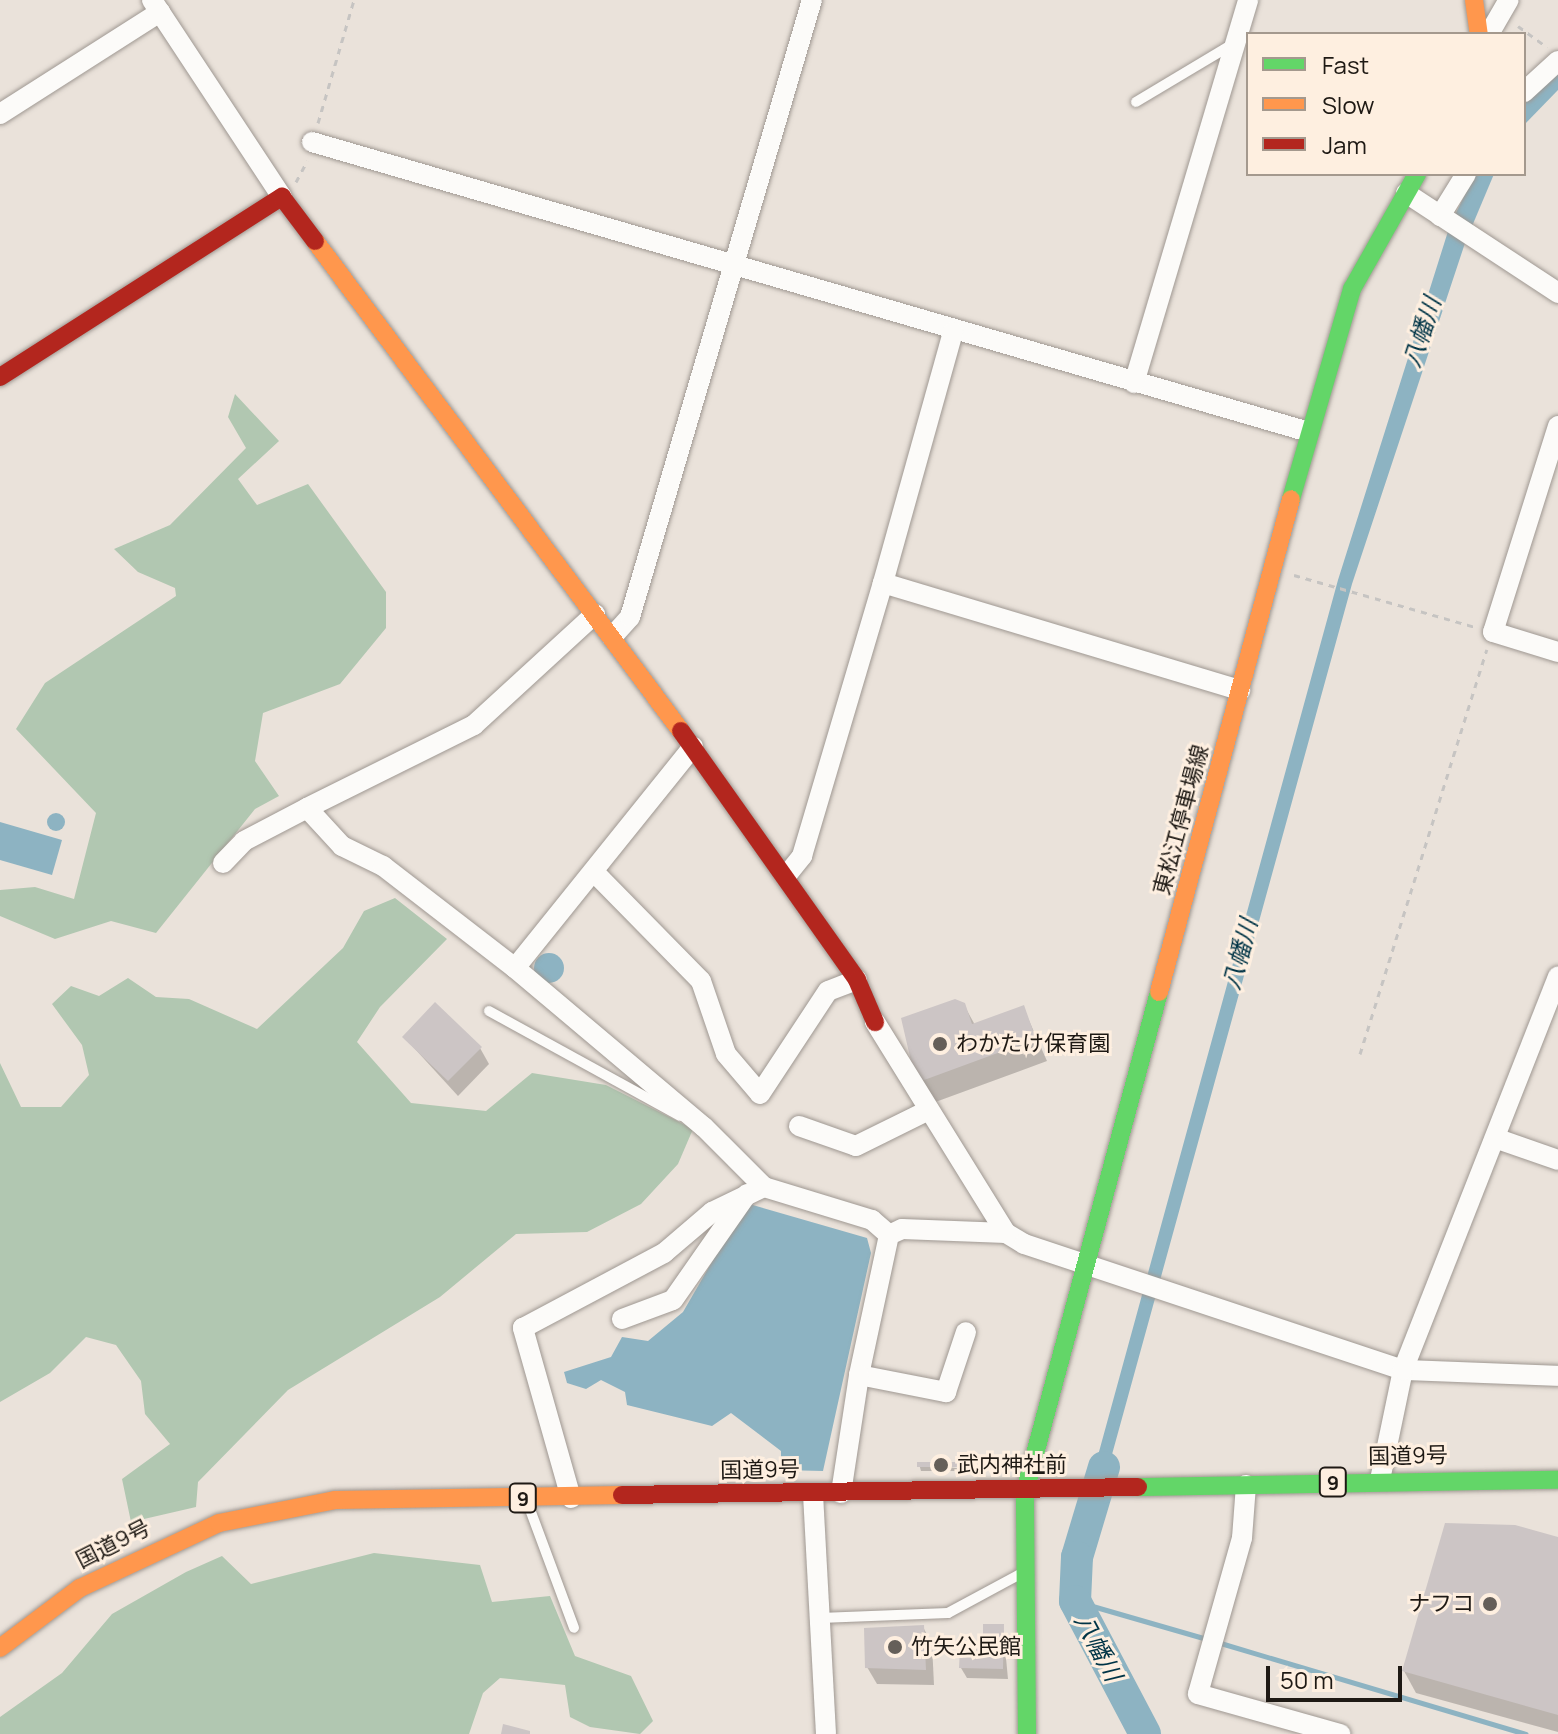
<!DOCTYPE html>
<html>
<head>
<meta charset="utf-8">
<style>
  body { margin:0 }
  #map { position:relative; width:1558px; height:1734px; overflow:hidden; background:#eae2da; font-family:Manrope,"Noto Sans JP",sans-serif }
  div>[style] { position:absolute }
  .forest>* { inset:0; background:#b1c7b1 }
  .water>* { inset:0; background:#8db3c2 }
  .round { border-radius:50% }
  .shadow>* { inset:0; background:#0003 }
  .stream>* { height:5px; margin:-2.5px; padding:0 2.5px; transform-origin:2.5px; border-radius:2.5px; background:#8db3c2 }
  .river>* { height:32px; margin:-16px; padding:0 16px; transform-origin:16px; border-radius:16px; background:#8db3c2 }
  .building>* { inset:0; background:#ccc5c5 }
  .path>* { height:3px; margin-top:-1.5px; transform-origin:0; background:repeating-linear-gradient(90deg,#c6c4c2 0 6px,transparent 0 12px) }
  .roads { filter:drop-shadow(0 0 2px #9f9892) drop-shadow(0 0 2px #9f9892) }
  .lane>* { height:10px; margin:-5px; padding:0 5px; transform-origin:5px; border-radius:5px; background:#fcfbf9 }
  .street>* { height:20px; margin:-10px; padding:0 10px; transform-origin:10px; border-radius:10px; background:#fcfbf9 }
  .fast>* { height:18px; margin:-9px; padding:0 9px; transform-origin:9px; border-radius:9px; background:#63d668 }
  .slow>* { height:18px; margin:-9px; padding:0 9px; transform-origin:9px; border-radius:9px; background:#ff974d }
  .jam>* { height:18px; margin:-9px; padding:0 9px; transform-origin:9px; border-radius:9px; background:#b3261e }
  .dots>* { width:22px; height:22px; translate:-50% -50%; box-sizing:border-box; border:4px solid #feefe0; border-radius:50% }
  span { translate:-50% -50%; white-space:nowrap; text-align:center; line-height:1.15; -webkit-text-stroke:6px #feefe0; paint-order:stroke }
  .shield-label span { padding:2px 6px; background:#feefe0; border:2px solid; border-radius:6px; -webkit-text-stroke-width:0 }
  .shield-label { font-size:20px; color:#1e1914; font-weight:700 }
  .street-label { font-size:22px; color:#1e1914 }
  .poi-label { font-size:22px; color:#1e1914 }
  .left { translate:0 -50%; text-align:left }
  .right { translate:-100% -50%; text-align:right }
  .water-label { font-size:24px; color:#003446; font-style:italic }
  .legend { position:absolute; left:1246px; top:32px; width:280px; height:144px; box-sizing:border-box; background:#feefe0; border:2px solid #a4998e; margin:0; padding:10px 14px; list-style:none; font-size:24px; color:#1e1914 }
  .legend li { display:flex; align-items:center; gap:16px; height:40px }
  .legend b { width:40px; border:2px solid #a4998e }
  .scale { position:absolute; left:1266px; top:1666px; width:136px; height:36px; box-sizing:border-box; border:4px solid #1e1914; border-top:0; padding-left:10px; font-size:24px; line-height:28px; white-space:nowrap; color:#1e1914; -webkit-text-stroke:6px #feefe0; paint-order:stroke }
</style>
</head>
<body>
<div id="map">
  <div class="forest">
    <div style="clip-path:polygon(235px 394px,279px 441px,238px 479px,257px 505px,308px 484px,386px 592px,386px 628px,340px 684px,263px 713px,255px 761px,279px 796px,255px 809px,156px 933px,111px 921px,55px 939px,0 916px,0 890px,35px 887px,74px 899px,96px 813px,16px 729px,45px 683px,176px 596px,175px 588px,138px 572px,114px 549px,170px 525px,246px 448px,228px 417px)"></div>
    <div style="clip-path:polygon(395px 898px,447px 939px,380px 1007px,357px 1042px,411px 1103px,486px 1111px,532px 1073px,606px 1085px,693px 1129px,678px 1164px,641px 1204px,587px 1232px,516px 1234px,440px 1297px,288px 1390px,198px 1482px,196px 1507px,131px 1522px,122px 1479px,170px 1444px,145px 1414px,141px 1381px,116px 1345px,86px 1337px,50px 1373px,0 1402px,0 1063px,21px 1107px,61px 1107px,89px 1075px,82px 1045px,52px 1004px,71px 986px,99px 996px,128px 978px,156px 997px,189px 999px,257px 1029px,343px 948px,364px 911px)"></div>
    <div style="clip-path:polygon(374px 1553px,480px 1565px,492px 1602px,550px 1596px,575px 1656px,631px 1676px,653px 1721px,640px 1734px,590px 1727px,570px 1717px,565px 1685px,500px 1678px,483px 1693px,469px 1734px,0 1734px,0 1717px,62px 1673px,112px 1614px,186px 1572px,222px 1556px,251px 1584px)"></div>
  </div>
  <div class="water">
    <div style="clip-path:polygon(1558px 70px,1558px 90px,1524px 125px,1524px 103px)"></div>
    <div style="clip-path:polygon(1475px 174px,1494px 174px,1470px 231px,1453px 219px)"></div>
    <div style="clip-path:polygon(1450px 225px,1467px 237px,1352px 584px,1108px 1469px,1094px 1470px,1338px 580px)"></div>
    <div class="round" style="left:47px;top:813px;width:18px;height:18px"></div>
    <div style="clip-path:polygon(0 822px,62px 840px,52px 875px,0 860px)"></div>
    <div class="round" style="left:534px;top:953px;width:30px;height:30px"></div>
    <div style="clip-path:polygon(746px 1203px,867px 1238px,871px 1253px,823px 1471px,781px 1470px,781px 1451px,731px 1413px,712px 1426px,627px 1405px,625px 1392px,601px 1380px,586px 1389px,567px 1383px,564px 1372px,611px 1357px,622px 1337px,648px 1341px,683px 1312px)"></div>
  </div>
  <div class="shadow">
    <div style="clip-path:polygon(964px 1005px,975px 1025px,1023px 1007px,1047px 1061px,930px 1104px,918px 1082px)"></div>
    <div style="clip-path:polygon(404px 1037px,480px 1048px,489px 1064px,458px 1096px)"></div>
    <div style="clip-path:polygon(919px 1464px,965px 1469px,966px 1471px,921px 1471px)"></div>
    <div style="clip-path:polygon(1558px 1539px,1558px 1732px,1416px 1693px,1404px 1671px)"></div>
    <div style="clip-path:polygon(1003px 1626px,1008px 1679px,967px 1678px,961px 1668px)"></div>
    <div style="clip-path:polygon(923px 1627px,932px 1644px,934px 1685px,877px 1684px,867px 1667px)"></div>
  </div>
  <div class="stream">
    <div style="left:1075px;top:1601px;width:137px;rotate:16.1deg"></div>
    <div style="left:1217px;top:1642px;width:322px;rotate:16.6deg"></div>
  </div>
  <div class="river">
    <div style="left:1104px;top:1467px;width:94px;rotate:106.7deg"></div>
    <div style="left:1077px;top:1557px;width:44px;rotate:92.6deg"></div>
    <div style="left:1075px;top:1601px;width:150px;rotate:62.2deg"></div>
  </div>
  <div class="building">
    <div style="clip-path:polygon(955px 999px,965px 1003px,972px 1024px,1024px 1005px,1036px 1039px,916px 1083px,901px 1018px)"></div>
    <div style="clip-path:polygon(435px 1002px,482px 1047px,448px 1081px,402px 1037px)"></div>
    <div style="clip-path:polygon(917px 1462px,966px 1462px,966px 1467px,917px 1467px)"></div>
    <div style="clip-path:polygon(1445px 1523px,1515px 1525px,1558px 1537px,1558px 1715px,1402px 1671px)"></div>
    <div style="clip-path:polygon(983px 1624px,1004px 1624px,1003px 1669px,959px 1668px,960px 1648px,983px 1649px)"></div>
    <div style="clip-path:polygon(924px 1625px,926px 1670px,865px 1668px,864px 1628px)"></div>
    <div style="clip-path:polygon(503px 1724px,530px 1731px,530px 1734px,501px 1734px)"></div>
  </div>
  <div class="path">
    <div style="left:1518px;top:26px;width:36px;rotate:36deg"></div>
    <div style="left:318px;top:123px;width:128px;rotate:-73.7deg"></div>
    <div style="left:296px;top:182px;width:24px;rotate:-62deg"></div>
    <div style="left:1294px;top:575px;width:188px;rotate:16deg"></div>
    <div style="left:1360px;top:1054px;width:424px;rotate:-72.6deg"></div>
  </div>
  <div class="roads">
    <div class="lane">
      <div style="left:1136px;top:102px;width:113px;rotate:-30.9deg"></div>
      <div style="left:489px;top:1011px;width:218px;rotate:28.8deg"></div>
      <div style="left:528px;top:1504px;width:132px;rotate:69.6deg"></div>
      <div style="left:820px;top:1618px;width:128px;rotate:-2.2deg"></div>
      <div style="left:948px;top:1613px;width:84px;rotate:-28.4deg"></div>
    </div>
    <div class="street">
      <div style="left:152px;top:0;width:236px;rotate:56.6deg"></div>
      <div style="left:1489px;top:34px;width:39px;rotate:-60deg"></div>
      <div style="left:1524px;top:92px;width:46px;rotate:-42.4deg"></div>
      <div style="left:0;top:114px;width:190px;rotate:-32.5deg"></div>
      <div style="left:312px;top:142px;width:1038px;rotate:16.22deg"></div>
      <div style="left:1406px;top:193px;width:182px;rotate:33.3deg"></div>
      <div style="left:1440px;top:216px;width:49px;rotate:-58.2deg"></div>
      <div style="left:953px;top:332px;width:261px;rotate:105.6deg"></div>
      <div style="left:883px;top:583px;width:373px;rotate:16.7deg"></div>
      <div style="left:1134px;top:383px;width:400px;rotate:-73.4deg"></div>
      <div style="left:1558px;top:426px;width:216px;rotate:107.5deg"></div>
      <div style="left:1493px;top:632px;width:68px;rotate:17.1deg"></div>
      <div style="left:595px;top:614px;width:164px;rotate:137.5deg"></div>
      <div style="left:474px;top:725px;width:186px;rotate:153.6deg"></div>
      <div style="left:307px;top:808px;width:52px;rotate:47.4deg"></div>
      <div style="left:342px;top:846px;width:46px;rotate:26deg"></div>
      <div style="left:383px;top:866px;width:167px;rotate:37.7deg"></div>
      <div style="left:515px;top:968px;width:284px;rotate:-51.2deg"></div>
      <div style="left:612px;top:637px;width:27px;rotate:-48deg"></div>
      <div style="left:630px;top:617px;width:643px;rotate:-73.57deg"></div>
      <div style="left:223px;top:863px;width:30px;rotate:-46deg"></div>
      <div style="left:244px;top:841px;width:71px;rotate:-27.6deg"></div>
      <div style="left:595px;top:873px;width:151px;rotate:45.5deg"></div>
      <div style="left:701px;top:981px;width:77px;rotate:71.1deg"></div>
      <div style="left:726px;top:1054px;width:52px;rotate:49.6deg"></div>
      <div style="left:760px;top:1094px;width:123px;rotate:-56.6deg"></div>
      <div style="left:828px;top:991px;width:31px;rotate:-21deg"></div>
      <div style="left:786px;top:876px;width:26px;rotate:-51deg"></div>
      <div style="left:802px;top:856px;width:285px;rotate:-73.5deg"></div>
      <div style="left:515px;top:968px;width:247px;rotate:40.1deg"></div>
      <div style="left:704px;top:1127px;width:85px;rotate:45deg"></div>
      <div style="left:764px;top:1187px;width:113px;rotate:17deg"></div>
      <div style="left:872px;top:1220px;width:23px;rotate:41deg"></div>
      <div style="left:889px;top:1235px;width:14px;rotate:-25deg"></div>
      <div style="left:902px;top:1229px;width:104px;rotate:2.2deg"></div>
      <div style="left:875px;top:1022px;width:248px;rotate:58.2deg"></div>
      <div style="left:1006px;top:1233px;width:21px;rotate:31deg"></div>
      <div style="left:1024px;top:1244px;width:399px;rotate:18.4deg"></div>
      <div style="left:1403px;top:1370px;width:155px;rotate:2.2deg"></div>
      <div style="left:799px;top:1126px;width:60px;rotate:19.3deg"></div>
      <div style="left:856px;top:1146px;width:81px;rotate:-26.3deg"></div>
      <div style="left:1495px;top:1138px;width:67px;rotate:19.2deg"></div>
      <div style="left:889px;top:1235px;width:143px;rotate:102.1deg"></div>
      <div style="left:859px;top:1375px;width:89px;rotate:11.1deg"></div>
      <div style="left:946px;top:1392px;width:63px;rotate:-71.6deg"></div>
      <div style="left:622px;top:1319px;width:54px;rotate:-20.4deg"></div>
      <div style="left:673px;top:1300px;width:129px;rotate:-55.1deg"></div>
      <div style="left:1380px;top:1480px;width:112px;rotate:-78.2deg"></div>
      <div style="left:1403px;top:1370px;width:423px;rotate:-68.5deg"></div>
      <div style="left:1246px;top:1485px;width:53px;rotate:94.3deg"></div>
      <div style="left:1242px;top:1538px;width:162px;rotate:105.8deg"></div>
      <div style="left:1198px;top:1694px;width:148px;rotate:15.7deg"></div>
      <div style="left:841px;top:1493px;width:119px;rotate:-81.3deg"></div>
      <div style="left:813px;top:1494px;width:240px;rotate:86.9deg"></div>
      <div style="left:571px;top:1498px;width:177px;rotate:-105.8deg"></div>
      <div style="left:523px;top:1328px;width:160px;rotate:-28deg"></div>
      <div style="left:664px;top:1253px;width:63px;rotate:-40.5deg"></div>
      <div style="left:712px;top:1212px;width:58px;rotate:-25.7deg"></div>
    </div>
    <div class="fast">
      <div style="left:1291px;top:499px;width:219px;rotate:-73.8deg"></div>
      <div style="left:1352px;top:289px;width:132px;rotate:-60.5deg"></div>
      <div style="left:1138px;top:1487px;width:420px;rotate:-1deg"></div>
      <div style="left:1027px;top:1734px;width:243px;rotate:-90.5deg"></div>
      <div style="left:1025px;top:1491px;width:517px;rotate:-74.97deg"></div>
    </div>
    <div class="slow">
      <div style="left:1474px;top:0;width:34px;rotate:82deg"></div>
      <div style="left:315px;top:241px;width:612px;rotate:53.24deg"></div>
      <div style="left:1159px;top:992px;width:510px;rotate:-75.01deg"></div>
      <div style="left:0;top:1648px;width:100px;rotate:-36.9deg"></div>
      <div style="left:80px;top:1588px;width:153px;rotate:-25.1deg"></div>
      <div style="left:219px;top:1523px;width:118px;rotate:-11.2deg"></div>
      <div style="left:335px;top:1500px;width:287px;rotate:-1deg"></div>
    </div>
    <div class="jam">
      <div style="left:0;top:377px;width:335px;rotate:-32.6deg"></div>
      <div style="left:282px;top:197px;width:55px;rotate:53.1deg"></div>
      <div style="left:681px;top:731px;width:305px;rotate:54.7deg"></div>
      <div style="left:857px;top:980px;width:46px;rotate:66.8deg"></div>
      <div style="left:622px;top:1495px;width:516px;rotate:-0.89deg"></div>
    </div>
  </div>
  <div class="dots">
    <div style="left:940px;top:1044px;background:#655f59"></div>
    <div style="left:941px;top:1465px;background:#655f59"></div>
    <div style="left:1490px;top:1604px;background:#655f59"></div>
    <div style="left:895px;top:1647px;background:#655f59"></div>
  </div>
  <div class="shield-label">
    <span style="left:1333px;top:1482px">9</span>
    <span style="left:523px;top:1498px">9</span>
  </div>
  <div class="street-label">
    <span style="left:1181px;top:820px;rotate:-75deg">東松江停車場線</span>
    <span style="left:1408px;top:1456px;rotate:-1deg">国道9号</span>
    <span style="left:760px;top:1470px;rotate:-1deg">国道9号</span>
    <span style="left:113px;top:1544px;rotate:-27deg">国道9号</span>
  </div>
  <div class="poi-label">
    <span class="left" style="left:956px;top:1044px">わかたけ保育園</span>
    <span class="left" style="left:957px;top:1465px">武内神社前</span>
    <span class="right" style="left:1474px;top:1604px">ナフコ</span>
    <span class="left" style="left:911px;top:1647px">竹矢公民館</span>
  </div>
  <div class="water-label">
    <span style="left:1421px;top:332px;rotate:-72deg">八幡川</span>
    <span style="left:1239px;top:954px;rotate:-75deg">八幡川</span>
    <span style="left:1099px;top:1647px;rotate:62deg">八幡川</span>
  </div>
  <ul class="legend">
  <li><b style="height:10px;background:#63d668"></b>Fast</li>
  <li><b style="height:10px;background:#ff974d"></b>Slow</li>
  <li><b style="height:10px;background:#b3261e"></b>Jam</li>
  </ul>
  <div class="scale">50 m</div>
</div>
</body>
</html>
